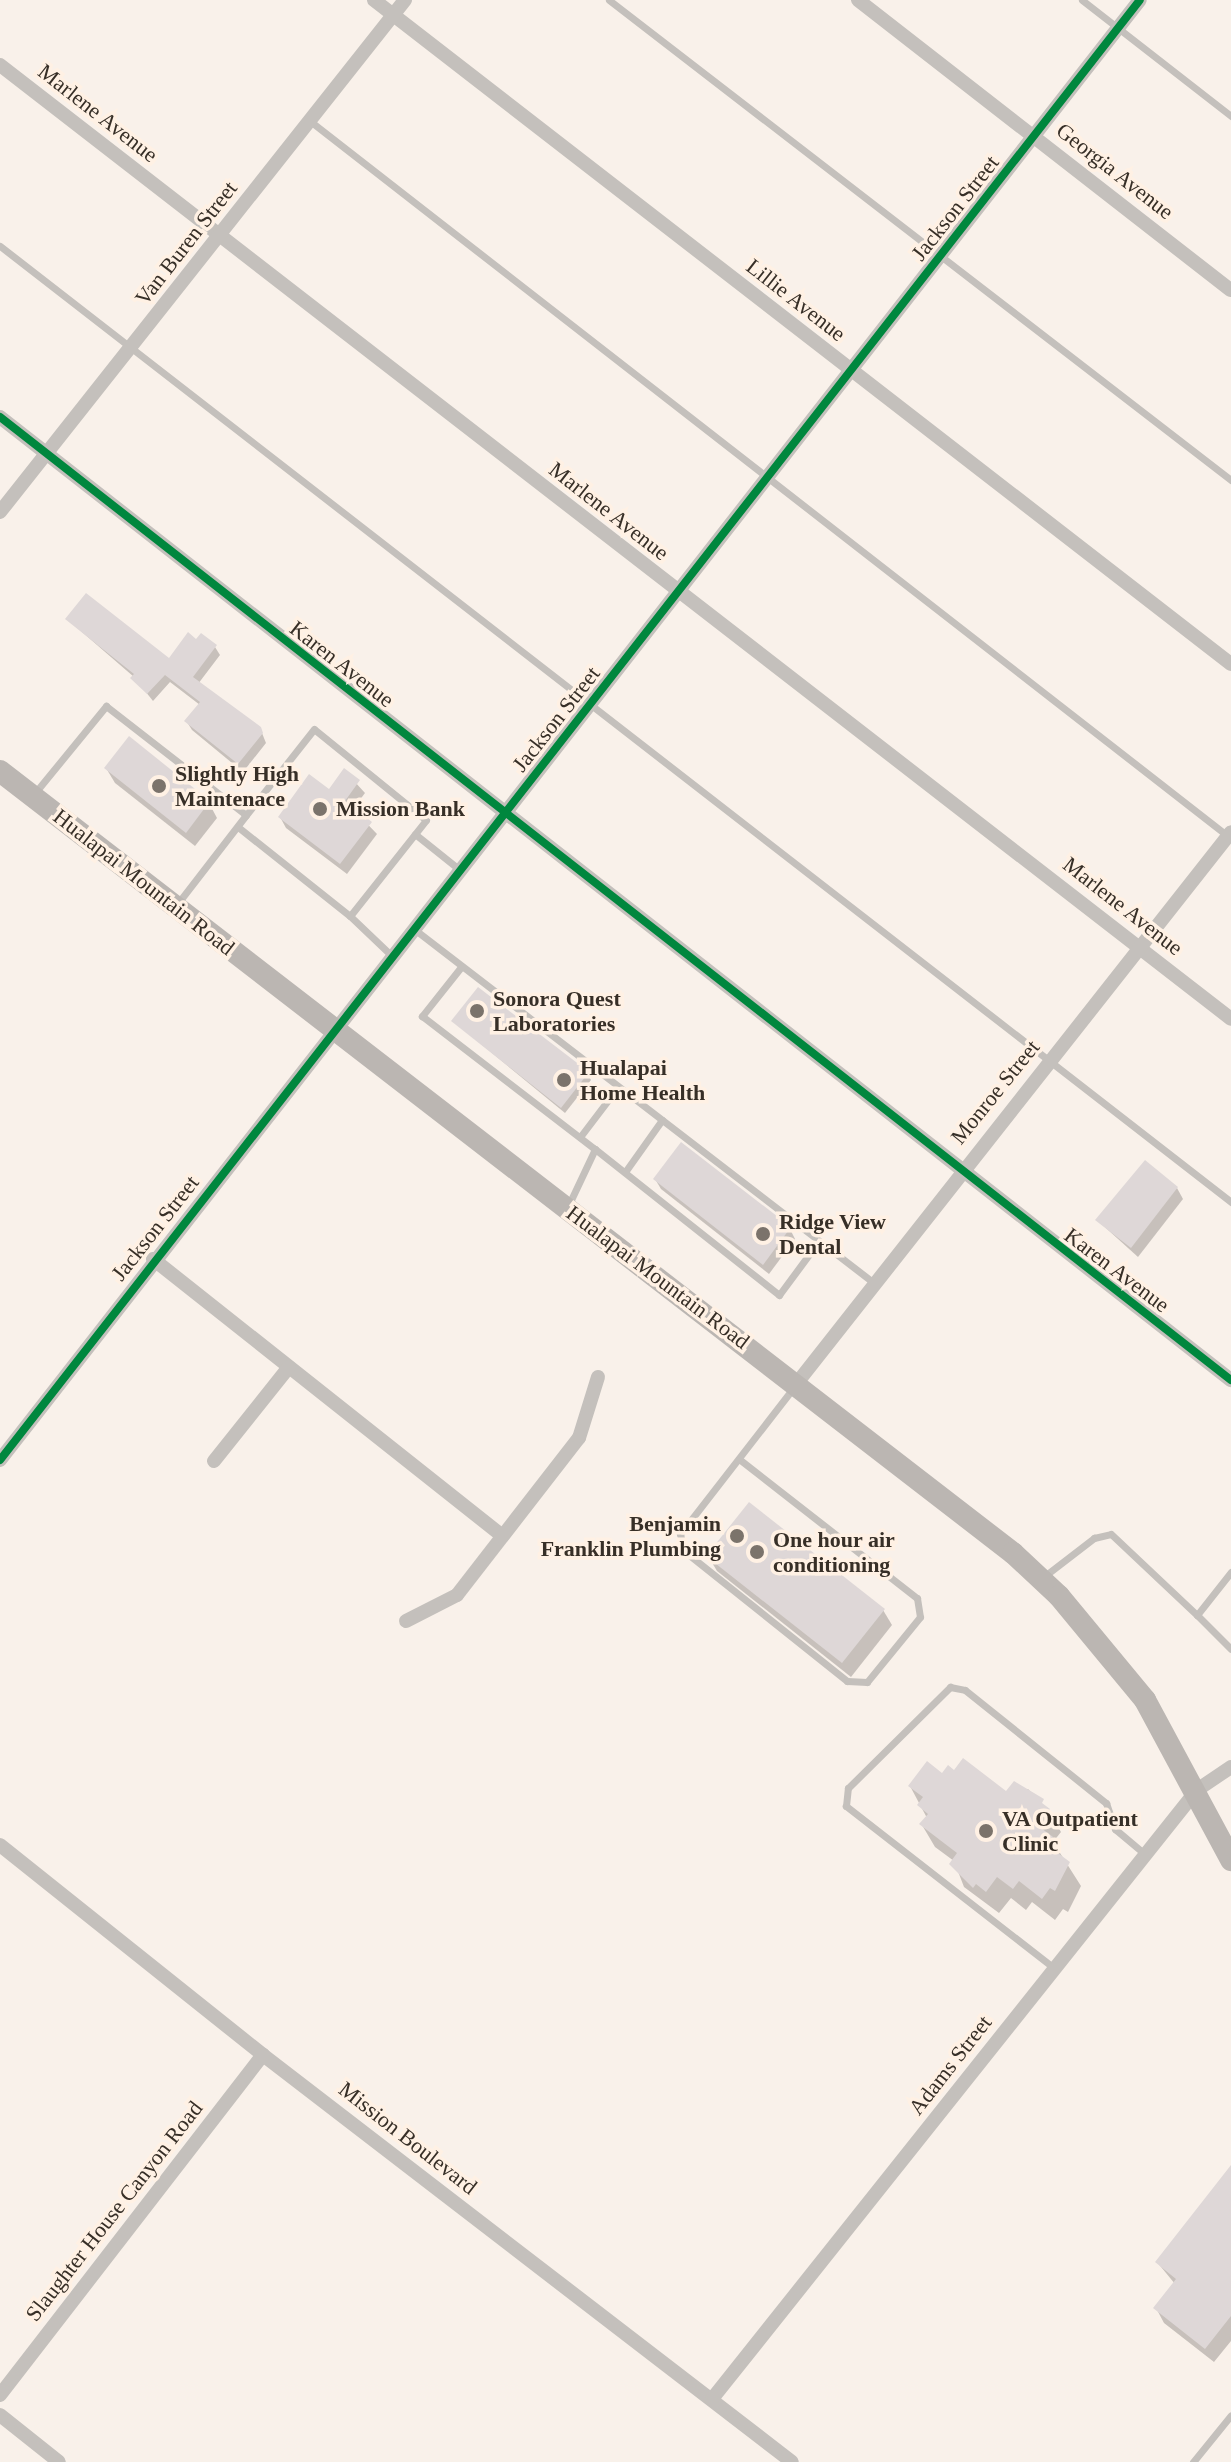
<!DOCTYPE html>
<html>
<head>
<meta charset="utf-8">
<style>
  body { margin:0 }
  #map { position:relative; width:1231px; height:2462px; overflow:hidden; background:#f9f1ea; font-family:Georgia,serif }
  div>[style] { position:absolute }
  .shadow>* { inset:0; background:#0003 }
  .building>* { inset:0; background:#ded7d7 }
  .lane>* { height:7px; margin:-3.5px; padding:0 3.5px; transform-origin:3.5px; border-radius:3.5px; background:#c4c0bc }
  .street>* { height:14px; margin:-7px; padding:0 7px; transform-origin:7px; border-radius:7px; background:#c4c0bc }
  .secondary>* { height:22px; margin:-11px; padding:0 11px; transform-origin:11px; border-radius:11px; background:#bbb6b2 }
  .cycleway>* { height:8px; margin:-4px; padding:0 4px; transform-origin:4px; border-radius:4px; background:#00873e }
  .dots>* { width:22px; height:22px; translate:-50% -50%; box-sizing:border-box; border:4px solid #fff1e4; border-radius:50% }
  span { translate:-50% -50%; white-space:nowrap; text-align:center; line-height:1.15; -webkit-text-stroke:7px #fff1e4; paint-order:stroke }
  .street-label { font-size:22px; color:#372f27 }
  .poi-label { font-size:22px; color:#372f27; font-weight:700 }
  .left { translate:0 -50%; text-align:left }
  .right { translate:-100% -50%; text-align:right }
</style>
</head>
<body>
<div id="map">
  <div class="shadow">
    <div style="clip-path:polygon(67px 619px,169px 661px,197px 642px,215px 647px,220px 655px,198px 684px,260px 728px,266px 743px,243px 772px,192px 730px,187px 722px,200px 705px,170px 682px,153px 701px,134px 677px)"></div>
    <div style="clip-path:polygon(106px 768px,209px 803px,217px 818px,195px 846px,115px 783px)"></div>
    <div style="clip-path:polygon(345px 771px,365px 793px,353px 809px,377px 834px,347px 874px,286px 828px,280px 817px,329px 792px)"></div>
    <div style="clip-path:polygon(453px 1021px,587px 1073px,591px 1080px,565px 1113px)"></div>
    <div style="clip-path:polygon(655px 1179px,790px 1229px,795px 1239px,769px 1274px,661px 1189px)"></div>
    <div style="clip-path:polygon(1177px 1188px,1183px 1199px,1138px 1257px,1097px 1220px)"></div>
    <div style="clip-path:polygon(708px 1556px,883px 1610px,892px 1625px,851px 1677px,717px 1571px)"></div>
    <div style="clip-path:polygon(942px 1776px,1006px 1794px,1028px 1789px,1048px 1810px,1061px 1832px,1053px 1842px,1081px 1886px,1068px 1912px,1063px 1909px,1055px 1920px,1032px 1902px,1026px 1910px,1011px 1898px,999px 1913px,964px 1887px,954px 1861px,935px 1847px,922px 1825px,927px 1818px,910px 1786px)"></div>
    <div style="clip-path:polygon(1231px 2168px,1231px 2341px,1214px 2362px,1164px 2323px,1156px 2308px,1175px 2284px,1157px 2262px)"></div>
  </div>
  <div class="building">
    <div style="clip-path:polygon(86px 593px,169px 658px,188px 632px,196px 639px,201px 633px,217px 645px,193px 677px,261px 727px,263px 733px,238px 764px,184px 721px,200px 702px,165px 675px,147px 694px,130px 678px,134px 674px,65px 619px)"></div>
    <div style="clip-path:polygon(129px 736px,210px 801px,186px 833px,104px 768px)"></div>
    <div style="clip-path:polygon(344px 768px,360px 780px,345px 801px,372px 822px,340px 864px,278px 817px,309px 774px,329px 789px)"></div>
    <div style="clip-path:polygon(478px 987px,589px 1072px,561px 1108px,451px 1021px)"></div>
    <div style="clip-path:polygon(681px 1142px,791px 1227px,763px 1265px,653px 1179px)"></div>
    <div style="clip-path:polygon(1145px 1160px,1178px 1187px,1131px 1248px,1095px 1220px)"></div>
    <div style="clip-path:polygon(749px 1502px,885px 1609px,842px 1663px,706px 1556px)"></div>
    <div style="clip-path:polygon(963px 1758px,1006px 1791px,1014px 1781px,1044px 1799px,1042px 1803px,1050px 1809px,1037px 1825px,1053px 1837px,1047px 1845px,1070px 1862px,1055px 1891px,1050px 1888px,1042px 1899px,1019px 1881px,1013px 1889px,997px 1877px,986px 1892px,976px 1884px,973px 1888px,949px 1864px,957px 1853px,919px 1824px,928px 1814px,917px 1805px,923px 1797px,908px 1786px,927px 1761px,942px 1773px,948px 1765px,954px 1770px)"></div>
    <div style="clip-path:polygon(1231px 2165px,1231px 2316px,1205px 2349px,1153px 2308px,1176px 2279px,1155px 2262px)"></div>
  </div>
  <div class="lane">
    <div style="left:609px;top:0;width:786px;rotate:37.66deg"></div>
    <div style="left:1082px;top:0;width:189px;rotate:37.9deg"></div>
    <div style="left:310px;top:121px;width:1165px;rotate:37.92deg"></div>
    <div style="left:0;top:246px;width:1559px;rotate:37.83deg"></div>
    <div style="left:34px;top:794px;width:114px;rotate:-50.7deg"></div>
    <div style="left:106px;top:706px;width:177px;rotate:37.9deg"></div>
    <div style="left:246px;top:815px;width:111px;rotate:127.7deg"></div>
    <div style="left:238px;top:827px;width:143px;rotate:38.5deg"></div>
    <div style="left:350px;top:916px;width:122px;rotate:-51.6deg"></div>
    <div style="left:426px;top:820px;width:144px;rotate:-140.9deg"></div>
    <div style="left:314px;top:729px;width:110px;rotate:128.3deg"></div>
    <div style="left:415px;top:834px;width:58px;rotate:38.7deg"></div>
    <div style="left:350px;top:916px;width:59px;rotate:43.6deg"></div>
    <div style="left:414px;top:929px;width:580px;rotate:37.58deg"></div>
    <div style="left:461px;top:967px;width:63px;rotate:128.5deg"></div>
    <div style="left:422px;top:1016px;width:218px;rotate:37.6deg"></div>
    <div style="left:595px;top:1149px;width:61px;rotate:115.3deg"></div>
    <div style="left:580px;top:1137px;width:63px;rotate:-52.8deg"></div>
    <div style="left:595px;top:1149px;width:235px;rotate:38.4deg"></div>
    <div style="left:779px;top:1295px;width:67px;rotate:-53.5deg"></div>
    <div style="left:625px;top:1172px;width:64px;rotate:-54.6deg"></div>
    <div style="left:739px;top:1459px;width:226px;rotate:38deg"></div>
    <div style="left:917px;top:1598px;width:19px;rotate:81deg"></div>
    <div style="left:920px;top:1617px;width:84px;rotate:129.2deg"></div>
    <div style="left:867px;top:1682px;width:20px;rotate:-177deg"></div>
    <div style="left:847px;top:1681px;width:208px;rotate:-141.4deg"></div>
    <div style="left:684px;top:1551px;width:17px;rotate:-103deg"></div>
    <div style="left:680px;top:1534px;width:187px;rotate:-52.2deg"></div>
    <div style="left:1231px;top:1572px;width:55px;rotate:128.3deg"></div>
    <div style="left:1197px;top:1615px;width:48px;rotate:45deg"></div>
    <div style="left:1042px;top:1578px;width:66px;rotate:-37.6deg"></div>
    <div style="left:1094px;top:1538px;width:17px;rotate:-13deg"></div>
    <div style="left:1111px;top:1534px;width:118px;rotate:43.3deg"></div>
    <div style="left:1054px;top:1968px;width:264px;rotate:-142.1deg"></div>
    <div style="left:846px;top:1806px;width:18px;rotate:-84deg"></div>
    <div style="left:848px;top:1788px;width:144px;rotate:-44.7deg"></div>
    <div style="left:950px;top:1687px;width:15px;rotate:11deg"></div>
    <div style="left:965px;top:1690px;width:181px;rotate:38.7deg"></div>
    <div style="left:1106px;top:1803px;width:28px;rotate:71deg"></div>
    <div style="left:1115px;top:1829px;width:39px;rotate:40deg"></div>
    <div style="left:1193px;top:2462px;width:60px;rotate:-51deg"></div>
  </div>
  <div class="street">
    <div style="left:374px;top:0;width:1084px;rotate:37.77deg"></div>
    <div style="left:858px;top:0;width:472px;rotate:37.9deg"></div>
    <div style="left:0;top:65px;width:1557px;rotate:37.77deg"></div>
    <div style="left:0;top:417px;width:1563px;rotate:38.04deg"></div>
    <div style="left:0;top:512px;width:653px;rotate:-51.66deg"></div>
    <div style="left:153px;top:1259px;width:446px;rotate:38.4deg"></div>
    <div style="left:797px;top:1383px;width:701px;rotate:-51.77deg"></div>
    <div style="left:0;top:1460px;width:1852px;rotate:-52.02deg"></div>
    <div style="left:214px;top:1461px;width:120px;rotate:-51.4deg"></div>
    <div style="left:406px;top:1621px;width:57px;rotate:-27deg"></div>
    <div style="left:457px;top:1595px;width:199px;rotate:-52.2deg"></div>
    <div style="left:579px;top:1438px;width:64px;rotate:-72.7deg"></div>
    <div style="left:0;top:1845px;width:337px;rotate:38.6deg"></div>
    <div style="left:263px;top:2055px;width:667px;rotate:37.57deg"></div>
    <div style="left:0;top:2395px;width:430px;rotate:-52.3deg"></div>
    <div style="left:712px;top:2399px;width:779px;rotate:-51.47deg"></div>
    <div style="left:1197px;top:1790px;width:41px;rotate:-34.1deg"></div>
    <div style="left:0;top:2415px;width:75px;rotate:38.5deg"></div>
  </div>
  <div class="secondary">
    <div style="left:0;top:771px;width:1280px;rotate:37.67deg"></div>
    <div style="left:1013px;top:1553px;width:63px;rotate:43.1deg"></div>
    <div style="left:1059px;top:1596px;width:135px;rotate:50.4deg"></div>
    <div style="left:1145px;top:1700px;width:182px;rotate:61.7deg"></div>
  </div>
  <div class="cycleway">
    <div style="left:0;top:417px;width:1563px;rotate:38.04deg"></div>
    <div style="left:0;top:1460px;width:1852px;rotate:-52.02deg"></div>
  </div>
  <div class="dots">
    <div style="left:159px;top:786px;background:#7b736b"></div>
    <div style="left:320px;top:809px;background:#7b736b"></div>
    <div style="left:477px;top:1011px;background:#7b736b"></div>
    <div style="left:564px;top:1080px;background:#7b736b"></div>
    <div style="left:763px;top:1234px;background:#7b736b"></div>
    <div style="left:737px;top:1536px;background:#7b736b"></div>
    <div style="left:757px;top:1552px;background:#7b736b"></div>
    <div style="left:986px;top:1831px;background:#7b736b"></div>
  </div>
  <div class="street-label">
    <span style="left:98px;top:113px;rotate:38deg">Marlene Avenue</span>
    <span style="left:1115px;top:171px;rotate:38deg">Georgia Avenue</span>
    <span style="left:955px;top:208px;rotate:-52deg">Jackson Street</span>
    <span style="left:186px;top:243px;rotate:-52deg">Van Buren Street</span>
    <span style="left:796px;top:300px;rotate:38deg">Lillie Avenue</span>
    <span style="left:609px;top:511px;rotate:38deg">Marlene Avenue</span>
    <span style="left:342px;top:664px;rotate:38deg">Karen Avenue</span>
    <span style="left:556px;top:719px;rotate:-52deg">Jackson Street</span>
    <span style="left:144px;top:882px;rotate:38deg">Hualapai Mountain Road</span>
    <span style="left:1123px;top:906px;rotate:38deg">Marlene Avenue</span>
    <span style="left:995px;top:1092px;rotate:-51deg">Monroe Street</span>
    <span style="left:155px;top:1228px;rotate:-52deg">Jackson Street</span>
    <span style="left:1117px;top:1270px;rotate:37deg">Karen Avenue</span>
    <span style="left:658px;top:1277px;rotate:37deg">Hualapai Mountain Road</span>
    <span style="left:950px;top:2065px;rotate:-52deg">Adams Street</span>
    <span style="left:408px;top:2138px;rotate:38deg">Mission Boulevard</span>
    <span style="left:114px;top:2211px;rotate:-52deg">Slaughter House Canyon Road</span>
  </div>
  <div class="poi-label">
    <span class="left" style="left:175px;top:786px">Slightly High<br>Maintenace</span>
    <span class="left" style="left:336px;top:809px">Mission Bank</span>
    <span class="left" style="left:493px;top:1011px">Sonora Quest<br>Laboratories</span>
    <span class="left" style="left:580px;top:1080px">Hualapai<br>Home Health</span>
    <span class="left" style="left:779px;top:1234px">Ridge View<br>Dental</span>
    <span class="right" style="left:721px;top:1536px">Benjamin<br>Franklin Plumbing</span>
    <span class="left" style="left:773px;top:1552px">One hour air<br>conditioning</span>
    <span class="left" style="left:1002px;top:1831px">VA Outpatient<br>Clinic</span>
  </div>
</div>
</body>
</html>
